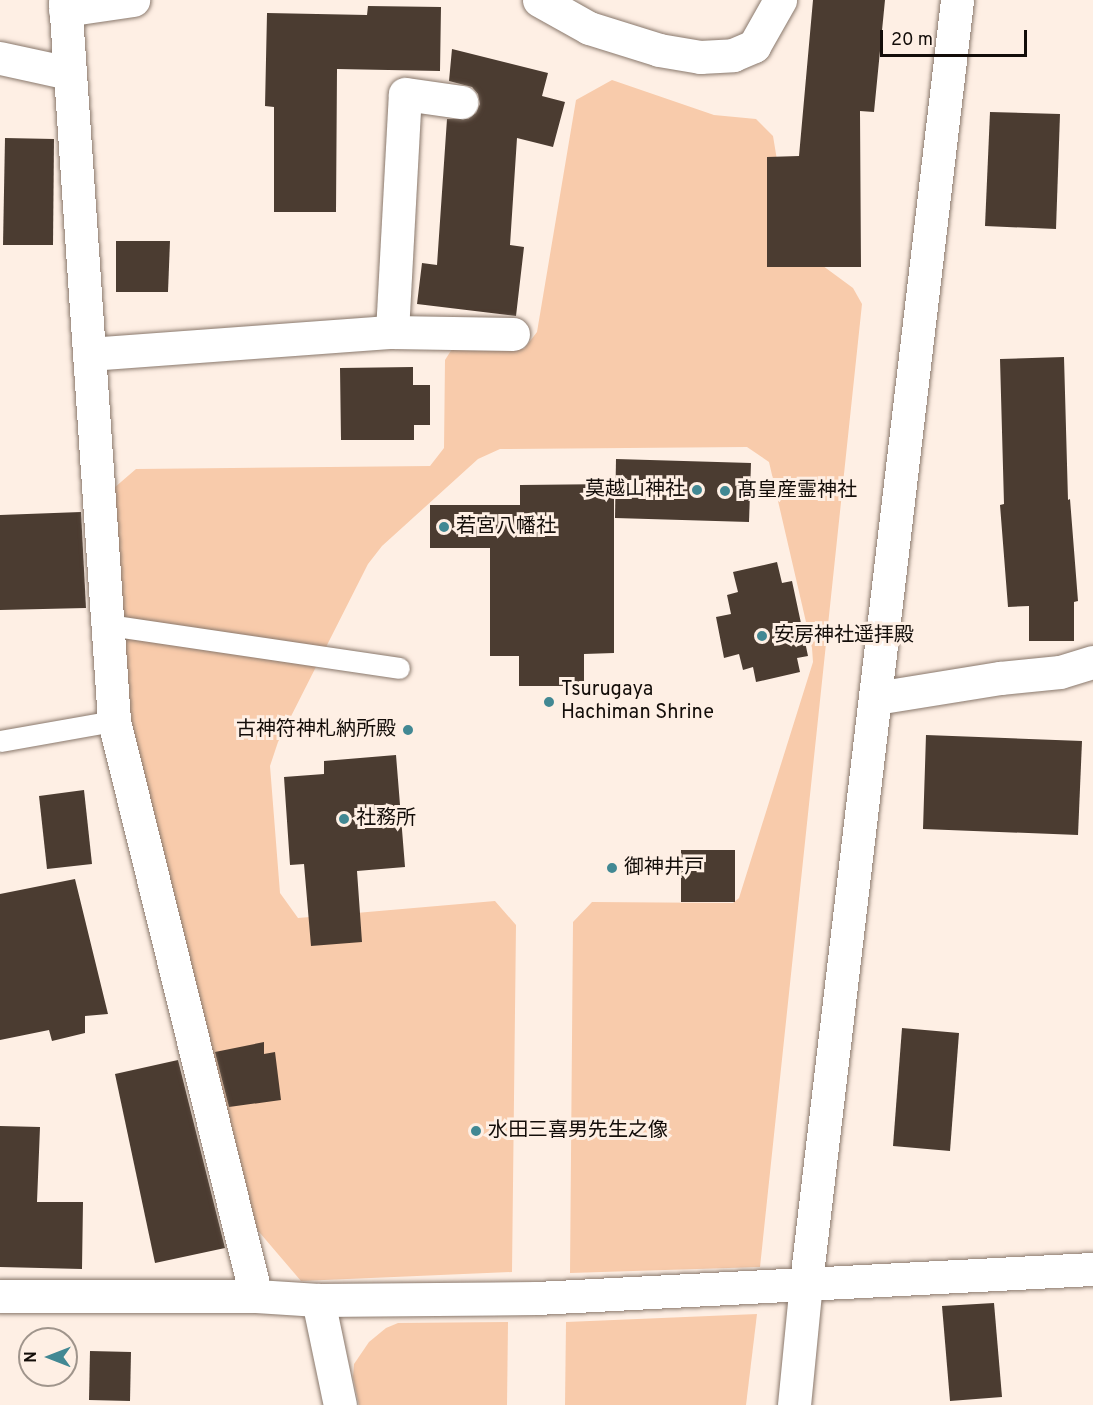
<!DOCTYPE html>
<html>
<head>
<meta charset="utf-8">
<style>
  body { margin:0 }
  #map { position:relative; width:1093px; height:1405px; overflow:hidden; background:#feefe4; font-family:Overpass,"Noto Sans JP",sans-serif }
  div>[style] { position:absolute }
  .green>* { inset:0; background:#f8cbab }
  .building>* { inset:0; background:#4b3c31 }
  .roads { filter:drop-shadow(0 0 2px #89786c) drop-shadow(0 0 2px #89786c) }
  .lane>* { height:21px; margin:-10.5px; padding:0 10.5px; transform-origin:10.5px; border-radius:10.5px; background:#fff }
  .street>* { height:33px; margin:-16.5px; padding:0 16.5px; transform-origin:16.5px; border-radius:16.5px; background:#fff }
  .secondary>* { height:33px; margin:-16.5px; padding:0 16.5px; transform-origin:16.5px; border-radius:16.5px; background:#fff }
  .dots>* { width:16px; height:16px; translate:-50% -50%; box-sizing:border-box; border:3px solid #feefe4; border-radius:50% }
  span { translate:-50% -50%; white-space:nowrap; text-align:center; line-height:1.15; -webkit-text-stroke:6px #feefe4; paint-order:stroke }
  .poi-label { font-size:20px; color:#130d09 }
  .right { translate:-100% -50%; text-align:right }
  .left { translate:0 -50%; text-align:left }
  .north { position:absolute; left:18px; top:1327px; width:60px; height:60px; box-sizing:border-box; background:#feefe4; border:2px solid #a0958c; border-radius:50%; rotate:270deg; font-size:16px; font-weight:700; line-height:24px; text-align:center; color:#130d09 }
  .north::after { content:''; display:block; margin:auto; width:21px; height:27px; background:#428893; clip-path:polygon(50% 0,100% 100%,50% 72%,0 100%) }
  .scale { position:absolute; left:880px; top:30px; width:147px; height:27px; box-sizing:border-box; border:3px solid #130d09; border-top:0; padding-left:8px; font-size:18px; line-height:21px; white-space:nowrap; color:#130d09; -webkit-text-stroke:4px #feefe4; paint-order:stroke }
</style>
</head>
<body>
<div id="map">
  <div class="green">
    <div style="clip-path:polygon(612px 80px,714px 115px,756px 119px,773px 136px,787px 220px,800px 249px,853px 288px,862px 304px,760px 1267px,570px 1273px,573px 922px,592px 902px,733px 903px,739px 898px,813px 662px,812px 648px,769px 462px,747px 447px,500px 449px,478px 459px,382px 546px,368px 564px,278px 742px,270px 766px,280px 893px,298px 918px,495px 901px,516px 925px,512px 1272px,301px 1281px,248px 1219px,126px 723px,114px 488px,136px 469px,430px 466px,444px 448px,445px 360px,452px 349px,524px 349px,537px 332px,576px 100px)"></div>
    <div style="clip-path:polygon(757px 1314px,746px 1405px,565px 1405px,566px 1322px)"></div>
    <div style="clip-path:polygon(508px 1322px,507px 1405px,359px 1405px,353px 1377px,354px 1364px,369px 1342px,386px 1328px,398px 1323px)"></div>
  </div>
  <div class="building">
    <div style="clip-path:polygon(813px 0,885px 0,874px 112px,860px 111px,861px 267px,767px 267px,767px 157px,799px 156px)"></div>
    <div style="clip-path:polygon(368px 6px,441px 7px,440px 71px,337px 69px,336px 212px,274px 212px,274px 107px,265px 106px,267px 13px,367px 15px)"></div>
    <div style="clip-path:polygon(452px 49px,548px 73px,542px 96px,565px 102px,553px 147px,517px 138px,510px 245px,524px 247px,516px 316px,417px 304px,422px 263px,437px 265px,447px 119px,468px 119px,476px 113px,480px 104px,478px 94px,472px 87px,449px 81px)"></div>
    <div style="clip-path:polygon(990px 112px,1060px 114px,1056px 229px,985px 226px)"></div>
    <div style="clip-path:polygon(5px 138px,54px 139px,53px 245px,3px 245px)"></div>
    <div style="clip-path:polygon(116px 241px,170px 241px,168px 292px,116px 292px)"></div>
    <div style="clip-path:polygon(1064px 357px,1068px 500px,1070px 499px,1078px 601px,1074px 602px,1074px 641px,1029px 641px,1029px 606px,1008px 607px,1000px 505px,1004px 504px,1000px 359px)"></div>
    <div style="clip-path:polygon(413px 367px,413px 385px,430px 385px,430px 425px,414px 425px,414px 440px,341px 440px,340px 368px)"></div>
    <div style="clip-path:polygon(616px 459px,751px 463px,749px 522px,615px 518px)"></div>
    <div style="clip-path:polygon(614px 484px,614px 653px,584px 654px,584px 686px,519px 686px,519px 656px,490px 656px,490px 548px,430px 548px,430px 505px,520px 505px,520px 485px)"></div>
    <div style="clip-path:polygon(81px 512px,86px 608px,0 610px,0 515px)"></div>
    <div style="clip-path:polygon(777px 562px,782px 583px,792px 581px,808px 656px,797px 658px,800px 672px,756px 682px,753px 667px,743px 670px,739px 654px,724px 658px,716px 617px,731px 614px,727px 595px,738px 592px,733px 572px)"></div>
    <div style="clip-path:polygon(926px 735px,1082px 741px,1078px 835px,923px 829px)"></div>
    <div style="clip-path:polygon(396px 755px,405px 867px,357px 871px,362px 942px,311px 946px,304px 864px,290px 865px,284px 777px,324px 774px,324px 761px)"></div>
    <div style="clip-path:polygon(84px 790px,92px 864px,47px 869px,39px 796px)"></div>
    <div style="clip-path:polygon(681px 850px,735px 850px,735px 902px,681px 902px)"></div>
    <div style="clip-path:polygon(75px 879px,108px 1014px,85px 1016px,85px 1033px,52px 1041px,49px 1030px,0 1040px,0 894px)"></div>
    <div style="clip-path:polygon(902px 1028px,959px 1033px,950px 1151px,893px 1146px)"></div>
    <div style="clip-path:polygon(264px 1042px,264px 1054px,275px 1052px,281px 1100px,229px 1107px,215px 1052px)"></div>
    <div style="clip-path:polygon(178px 1060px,225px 1248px,155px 1263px,115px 1074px)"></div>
    <div style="clip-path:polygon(0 1126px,40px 1127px,37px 1202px,83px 1202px,82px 1269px,0 1267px)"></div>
    <div style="clip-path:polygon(994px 1303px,1002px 1397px,950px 1401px,942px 1306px)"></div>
    <div style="clip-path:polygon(90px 1351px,131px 1352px,130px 1401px,89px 1400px)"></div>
  </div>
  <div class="roads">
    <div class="lane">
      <div style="left:108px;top:625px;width:294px;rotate:8.4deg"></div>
      <div style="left:0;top:741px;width:116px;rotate:-10deg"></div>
    </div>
    <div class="street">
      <div style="left:65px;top:0;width:723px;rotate:86.11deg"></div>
      <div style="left:114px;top:721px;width:592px;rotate:76.13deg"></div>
      <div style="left:539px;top:0;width:57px;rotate:29.2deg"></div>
      <div style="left:589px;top:28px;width:73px;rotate:17.4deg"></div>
      <div style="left:659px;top:50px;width:42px;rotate:9.7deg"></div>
      <div style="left:700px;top:57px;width:33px;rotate:-3deg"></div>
      <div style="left:733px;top:55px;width:23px;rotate:-23deg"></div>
      <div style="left:754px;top:46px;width:53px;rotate:-60.5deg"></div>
      <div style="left:65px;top:10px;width:69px;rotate:-8.4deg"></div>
      <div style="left:0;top:58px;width:71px;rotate:12.3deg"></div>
      <div style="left:392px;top:332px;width:238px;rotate:-86.9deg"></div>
      <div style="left:405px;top:94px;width:57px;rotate:8.1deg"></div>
      <div style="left:89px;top:354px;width:304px;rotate:-4.2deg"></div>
      <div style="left:392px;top:332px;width:121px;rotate:0.9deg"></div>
      <div style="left:876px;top:698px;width:126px;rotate:-9.2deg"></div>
      <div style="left:1000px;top:678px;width:60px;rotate:-5.7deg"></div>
      <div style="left:1060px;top:672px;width:34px;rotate:-17deg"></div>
      <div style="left:0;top:1296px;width:256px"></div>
      <div style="left:256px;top:1296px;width:62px;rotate:3.7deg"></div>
      <div style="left:318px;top:1300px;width:219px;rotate:-0.5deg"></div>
      <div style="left:537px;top:1298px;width:557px;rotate:-2.99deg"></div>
      <div style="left:318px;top:1300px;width:107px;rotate:78.2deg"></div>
    </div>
    <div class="secondary">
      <div style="left:794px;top:1405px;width:124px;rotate:-84.4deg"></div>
      <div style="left:806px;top:1282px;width:1291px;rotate:-83.28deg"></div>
    </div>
  </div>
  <div class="dots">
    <div style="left:697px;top:490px;background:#428893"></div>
    <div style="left:725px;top:491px;background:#428893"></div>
    <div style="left:444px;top:527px;background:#428893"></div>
    <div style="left:762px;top:636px;background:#428893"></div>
    <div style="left:549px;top:702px;background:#428893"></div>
    <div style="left:408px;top:730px;background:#428893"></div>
    <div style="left:344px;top:819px;background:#428893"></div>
    <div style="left:612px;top:868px;background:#428893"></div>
    <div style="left:476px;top:1131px;background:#428893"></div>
  </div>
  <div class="poi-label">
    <span class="right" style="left:685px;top:490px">莫越山神社</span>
    <span class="left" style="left:737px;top:491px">髙皇産霊神社</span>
    <span class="left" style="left:456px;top:527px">若宮八幡社</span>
    <span class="left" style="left:774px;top:636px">安房神社遥拝殿</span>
    <span class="left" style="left:561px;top:702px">Tsurugaya<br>Hachiman Shrine</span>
    <span class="right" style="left:396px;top:730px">古神符神札納所殿</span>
    <span class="left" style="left:356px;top:819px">社務所</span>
    <span class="left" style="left:624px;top:868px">御神井戸</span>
    <span class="left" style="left:488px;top:1131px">水田三喜男先生之像</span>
  </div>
  <div class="north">N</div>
  <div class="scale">20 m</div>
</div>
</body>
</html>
